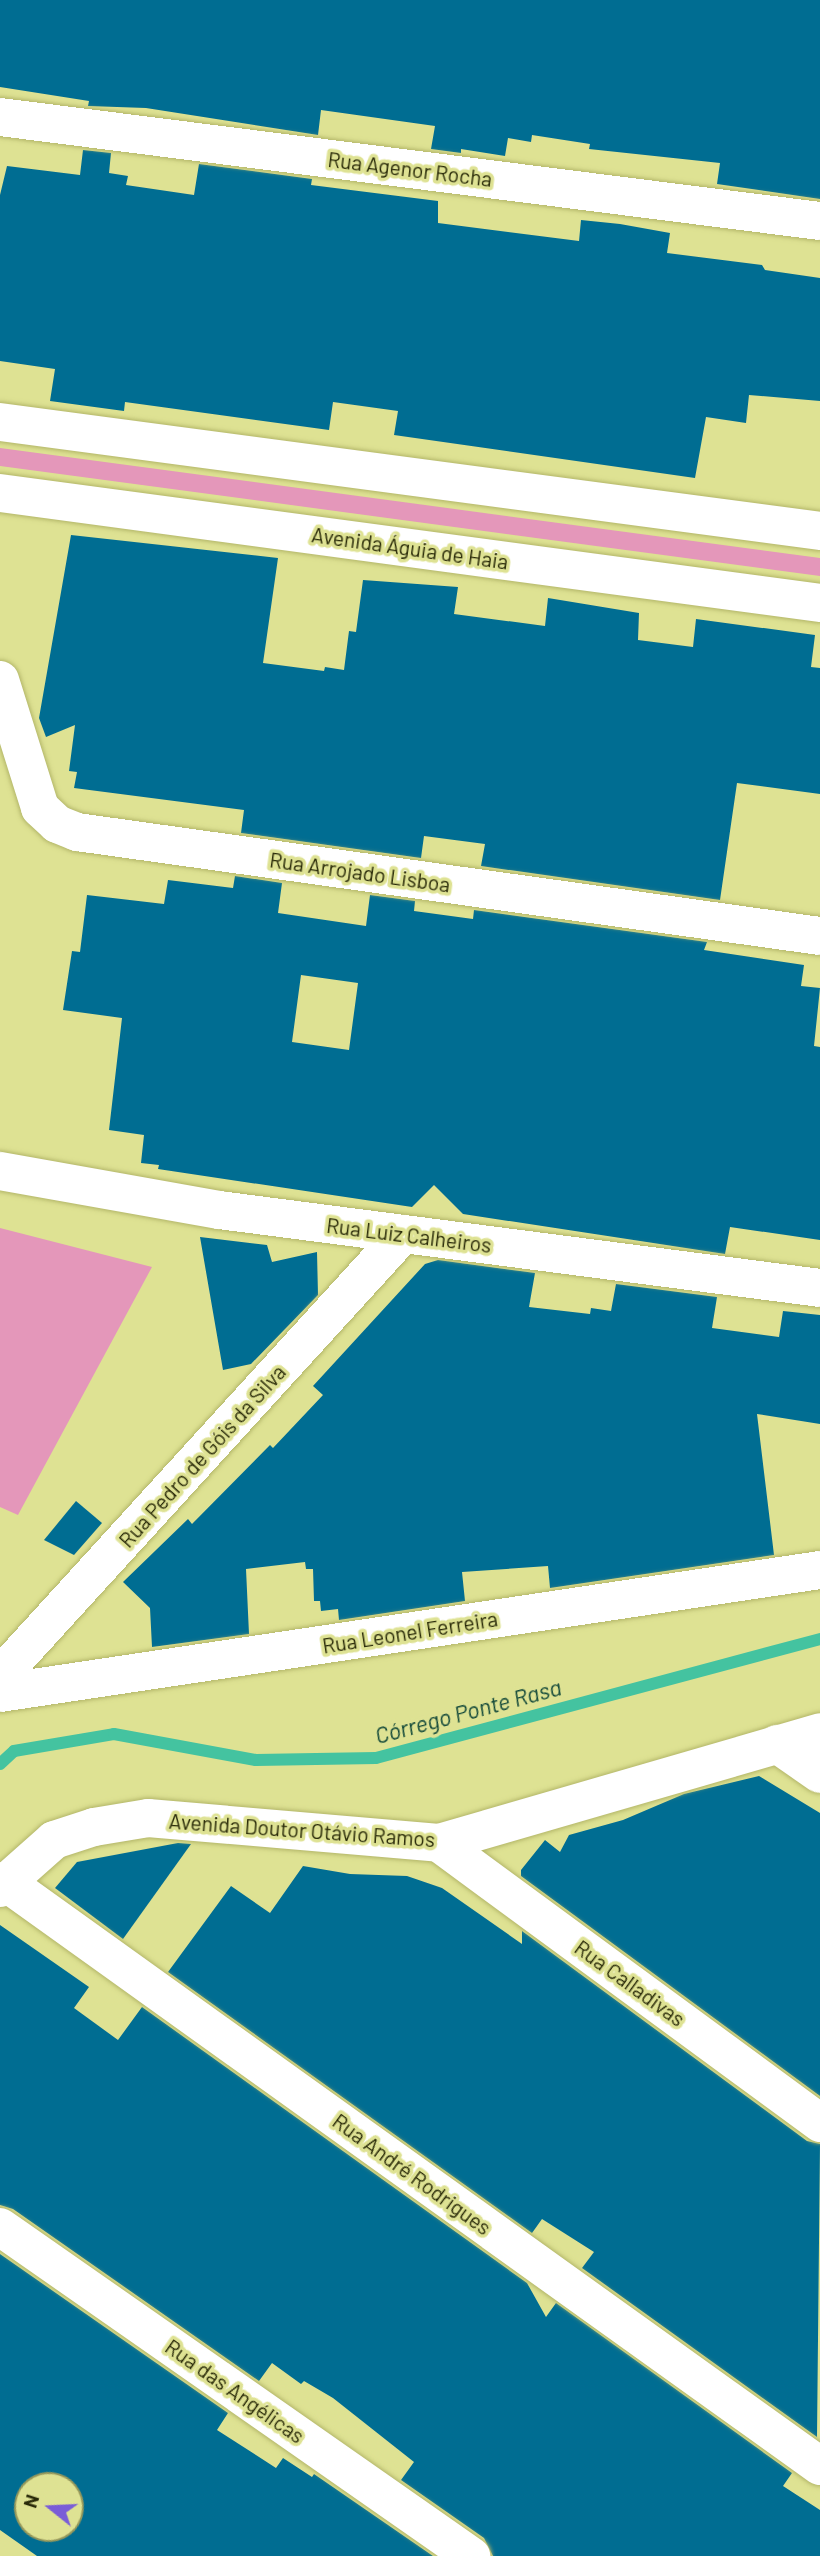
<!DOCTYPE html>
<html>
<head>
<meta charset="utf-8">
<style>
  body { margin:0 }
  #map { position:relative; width:820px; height:2556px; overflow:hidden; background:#dee293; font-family:Barlow,sans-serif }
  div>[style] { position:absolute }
  .green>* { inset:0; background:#e497ba }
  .stream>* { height:12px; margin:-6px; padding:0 6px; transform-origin:6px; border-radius:6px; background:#44c3a0 }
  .building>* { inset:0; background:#006d92 }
  .roads { filter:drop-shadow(0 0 2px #b3b669) drop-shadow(0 0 2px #b3b669) }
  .minor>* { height:38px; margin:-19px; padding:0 19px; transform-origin:19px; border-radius:19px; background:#fff }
  .major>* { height:38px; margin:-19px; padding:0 19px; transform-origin:19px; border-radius:19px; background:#fff }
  span { translate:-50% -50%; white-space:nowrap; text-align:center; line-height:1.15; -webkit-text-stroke:7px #dee293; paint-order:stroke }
  .street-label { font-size:21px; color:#292a08 }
  .water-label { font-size:23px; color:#124839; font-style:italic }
  .north { position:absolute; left:14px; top:2472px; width:70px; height:70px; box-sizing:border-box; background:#dee293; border:2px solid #96985b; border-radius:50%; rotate:288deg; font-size:19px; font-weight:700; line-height:28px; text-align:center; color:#292a08 }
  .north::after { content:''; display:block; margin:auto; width:24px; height:32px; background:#7a5dd7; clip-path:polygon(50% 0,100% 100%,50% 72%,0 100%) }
</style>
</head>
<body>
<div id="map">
  <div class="green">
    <div style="clip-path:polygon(0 448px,820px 558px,820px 576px,0 466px)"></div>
    <div style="clip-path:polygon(0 1228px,152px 1267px,18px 1515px,0 1507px)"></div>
  </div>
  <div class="stream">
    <div style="left:0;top:1764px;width:19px;rotate:-43deg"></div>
    <div style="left:14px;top:1751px;width:101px;rotate:-9.6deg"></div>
    <div style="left:114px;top:1734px;width:144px;rotate:10.4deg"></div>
    <div style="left:256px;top:1760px;width:120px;rotate:-1deg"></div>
    <div style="left:376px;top:1758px;width:460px;rotate:-15deg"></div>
  </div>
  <div class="building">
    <div style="clip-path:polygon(0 0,820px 0,820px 199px,717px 184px,720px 163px,589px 149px,590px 144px,532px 135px,531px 142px,508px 138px,505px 156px,461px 149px,461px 153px,431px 149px,435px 126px,321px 110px,318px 135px,146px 108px,88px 106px,89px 101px,0 87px)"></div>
    <div style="clip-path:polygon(83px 150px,111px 153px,109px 173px,128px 176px,126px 185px,194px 195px,199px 164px,312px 179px,311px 185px,438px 201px,438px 223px,579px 241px,581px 220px,620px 224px,670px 233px,667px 253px,762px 265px,765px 270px,820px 278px,820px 401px,749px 395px,746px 423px,706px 417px,695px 478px,394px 435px,398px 411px,333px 402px,329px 430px,125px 402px,124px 411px,50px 401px,55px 369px,0 361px,0 195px,7px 166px,80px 175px)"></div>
    <div style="clip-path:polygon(71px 535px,278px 558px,263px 663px,324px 671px,325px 667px,344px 670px,349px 631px,356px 632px,363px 580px,458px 587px,454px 614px,545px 626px,548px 598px,639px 613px,638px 640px,693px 647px,696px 619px,815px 635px,811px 667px,820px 668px,820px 794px,737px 783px,720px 900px,481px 866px,485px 844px,424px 836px,421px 858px,241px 833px,244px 810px,74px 788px,77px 772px,69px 771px,75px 725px,46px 737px,39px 718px)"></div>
    <div style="clip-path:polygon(evenodd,235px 876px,282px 883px,278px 913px,366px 926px,370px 895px,415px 901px,414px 911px,473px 919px,474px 910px,707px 942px,704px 950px,804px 965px,801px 986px,820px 988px,814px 1046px,820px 1047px,820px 1240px,730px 1227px,725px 1254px,463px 1214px,434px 1185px,412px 1207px,158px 1169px,159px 1165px,141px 1163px,144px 1135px,109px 1130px,122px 1018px,63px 1010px,72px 951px,80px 952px,87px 895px,164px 904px,168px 880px,233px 888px,235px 876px,301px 975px,358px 983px,349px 1050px,292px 1042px,301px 975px)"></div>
    <div style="clip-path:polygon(200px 1237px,267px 1245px,272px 1262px,317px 1252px,318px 1295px,251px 1364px,223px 1370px)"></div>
    <div style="clip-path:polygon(438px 1260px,535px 1273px,529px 1307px,590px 1314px,591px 1308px,611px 1311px,616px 1284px,717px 1297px,712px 1328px,779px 1337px,783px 1311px,820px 1315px,820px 1424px,757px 1414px,774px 1555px,550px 1588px,548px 1566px,462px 1572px,465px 1601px,339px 1620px,338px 1609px,321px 1611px,320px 1601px,314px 1601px,313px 1569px,306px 1569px,305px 1562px,246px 1569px,249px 1634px,152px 1647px,150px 1608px,123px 1582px,188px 1519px,192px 1524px,270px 1445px,273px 1448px,323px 1395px,313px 1386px,425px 1264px)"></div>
    <div style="clip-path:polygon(76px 1501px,102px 1523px,74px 1555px,44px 1540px)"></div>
    <div style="clip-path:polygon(759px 1776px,820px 1813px,820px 2096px,521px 1876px,521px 1870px,545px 1840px,560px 1852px,569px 1835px,623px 1820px,684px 1794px)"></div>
    <div style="clip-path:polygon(178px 1843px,191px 1844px,123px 1939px,55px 1888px,77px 1862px)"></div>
    <div style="clip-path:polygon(303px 1866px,350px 1874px,407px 1876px,442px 1888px,522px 1944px,522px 1931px,807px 2141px,820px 2144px,817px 2437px,582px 2268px,594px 2252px,542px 2219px,532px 2233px,168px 1972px,231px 1886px,270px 1913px)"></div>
    <div style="clip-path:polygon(0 1925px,89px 1987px,74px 2008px,118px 2040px,142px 2007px,527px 2283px,546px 2317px,556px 2303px,792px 2473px,783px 2486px,820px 2510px,820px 2556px,493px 2556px,484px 2538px,401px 2480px,414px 2462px,333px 2398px,304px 2381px,301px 2384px,272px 2363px,259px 2381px,13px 2209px,0 2205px)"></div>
    <div style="clip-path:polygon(evenodd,0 2254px,228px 2413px,217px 2430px,276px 2468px,283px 2458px,312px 2477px,314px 2474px,433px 2556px,37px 2556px,0 2530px,0 2254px,28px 2486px,70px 2486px,70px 2528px,28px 2528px,28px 2486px)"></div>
  </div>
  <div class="roads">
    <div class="minor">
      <div style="left:0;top:117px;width:827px;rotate:7.23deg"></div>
      <div style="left:0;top:680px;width:134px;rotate:72.6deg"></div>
      <div style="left:40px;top:808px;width:23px;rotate:43deg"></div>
      <div style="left:57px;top:824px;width:22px;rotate:22deg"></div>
      <div style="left:77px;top:832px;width:750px;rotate:7.97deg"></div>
      <div style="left:0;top:1171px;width:222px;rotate:10.1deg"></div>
      <div style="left:219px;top:1210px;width:606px;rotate:7.39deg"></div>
      <div style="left:0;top:1676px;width:598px;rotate:-47.64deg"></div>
      <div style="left:0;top:1693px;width:829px;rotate:-8.53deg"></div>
      <div style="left:777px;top:1744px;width:52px;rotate:34.9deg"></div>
      <div style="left:439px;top:1843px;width:473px;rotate:36.3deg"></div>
      <div style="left:4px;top:1881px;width:1004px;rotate:35.64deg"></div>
      <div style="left:0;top:1888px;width:72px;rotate:-41.6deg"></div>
      <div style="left:54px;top:1840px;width:42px;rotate:-18deg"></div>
      <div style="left:94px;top:1827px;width:55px;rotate:-9.5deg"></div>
      <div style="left:148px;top:1818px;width:292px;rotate:4.9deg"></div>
      <div style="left:439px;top:1843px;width:397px;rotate:-16.2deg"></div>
      <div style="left:0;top:2227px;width:575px;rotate:34.93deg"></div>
    </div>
    <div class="major">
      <div style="left:0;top:422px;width:827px;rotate:7.57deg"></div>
      <div style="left:0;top:493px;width:827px;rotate:7.64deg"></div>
    </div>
  </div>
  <div class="street-label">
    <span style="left:410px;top:169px;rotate:7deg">Rua Agenor Rocha</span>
    <span style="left:410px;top:548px;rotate:8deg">Avenida Águia de Haia</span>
    <span style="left:360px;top:872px;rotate:8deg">Rua Arrojado Lisboa</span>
    <span style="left:409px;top:1235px;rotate:7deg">Rua Luiz Calheiros</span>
    <span style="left:202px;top:1456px;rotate:-48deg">Rua Pedro de Góis da Silva</span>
    <span style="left:410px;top:1632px;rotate:-9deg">Rua Leonel Ferreira</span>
    <span style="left:302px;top:1830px;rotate:4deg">Avenida Doutor Otávio Ramos</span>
    <span style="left:630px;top:1983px;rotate:36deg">Rua Calladivas</span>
    <span style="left:412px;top:2174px;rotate:36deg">Rua André Rodrigues</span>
    <span style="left:235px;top:2391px;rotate:35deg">Rua das Angélicas</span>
  </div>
  <div class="water-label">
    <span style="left:468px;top:1711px;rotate:-15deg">Córrego Ponte Rasa</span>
  </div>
  <div class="north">N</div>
</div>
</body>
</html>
